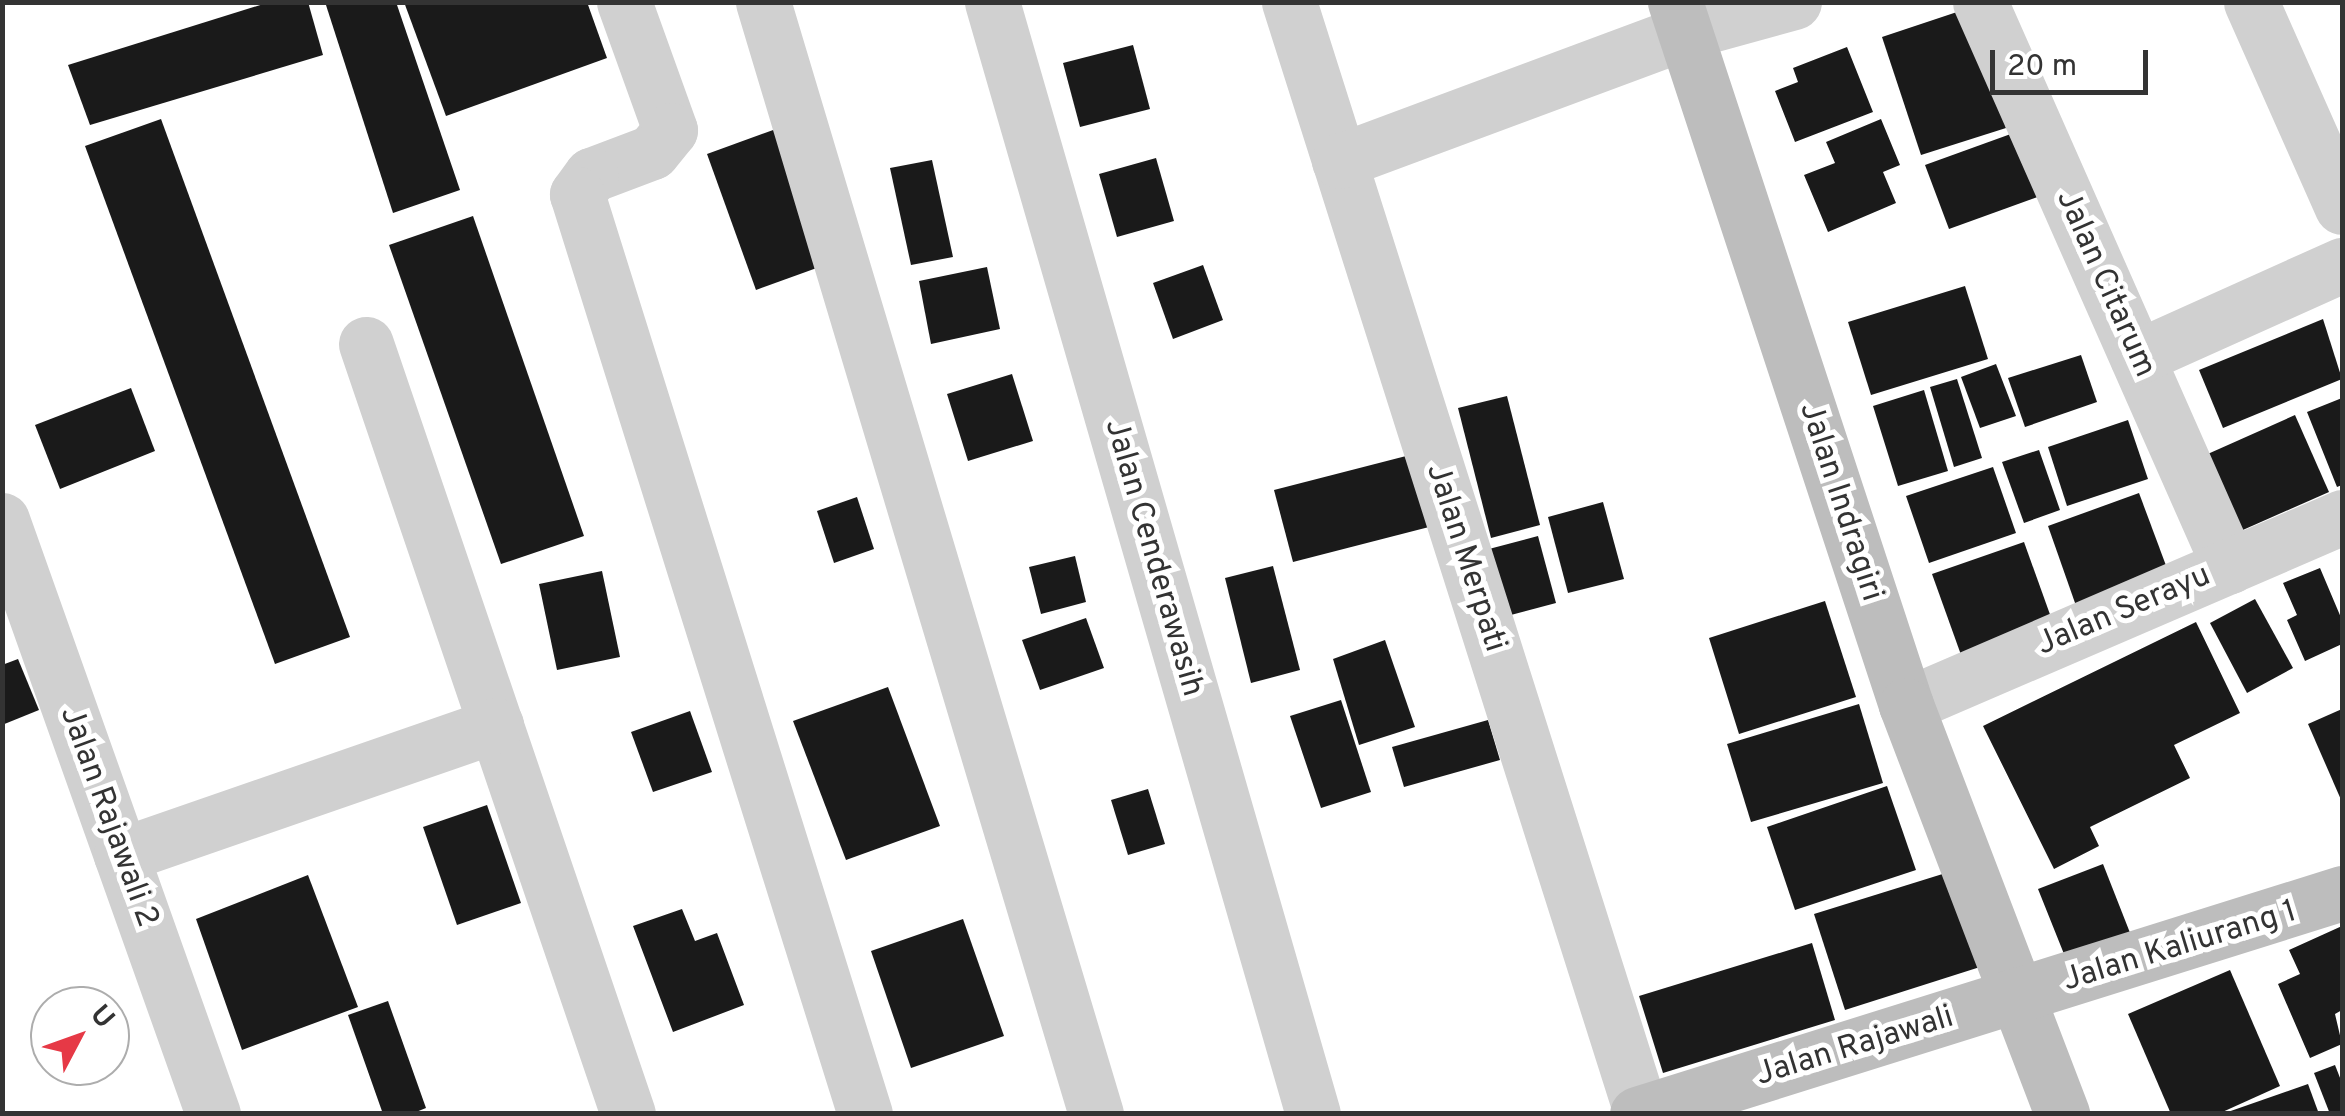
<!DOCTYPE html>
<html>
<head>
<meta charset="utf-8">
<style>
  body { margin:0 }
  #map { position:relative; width:2345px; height:1116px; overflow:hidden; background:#fff; font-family:Overpass,sans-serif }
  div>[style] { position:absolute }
  .building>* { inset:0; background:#1a1a1a }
  .street>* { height:55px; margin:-27.5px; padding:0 27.5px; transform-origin:27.5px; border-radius:27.5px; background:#d0d0d0 }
  .secondary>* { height:55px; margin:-27.5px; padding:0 27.5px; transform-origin:27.5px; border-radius:27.5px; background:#bdbdbd }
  span { translate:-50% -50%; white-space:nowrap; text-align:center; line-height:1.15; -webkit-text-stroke:10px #fff; paint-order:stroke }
  .street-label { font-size:32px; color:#333 }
  .frame { position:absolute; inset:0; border:5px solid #333; pointer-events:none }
  .north { position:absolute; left:30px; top:986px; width:100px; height:100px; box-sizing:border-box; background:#fff; border:2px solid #adadad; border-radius:50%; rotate:49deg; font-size:28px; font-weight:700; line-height:40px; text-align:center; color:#333 }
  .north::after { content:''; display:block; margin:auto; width:35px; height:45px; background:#e63946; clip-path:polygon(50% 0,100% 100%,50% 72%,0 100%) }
  .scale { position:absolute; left:1990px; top:50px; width:158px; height:45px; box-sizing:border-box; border:5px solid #333; border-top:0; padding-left:12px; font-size:30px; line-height:35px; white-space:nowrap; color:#333; -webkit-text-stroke:8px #fff; paint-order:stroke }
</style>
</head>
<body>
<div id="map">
  <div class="building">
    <div style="clip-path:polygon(270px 2px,308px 2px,323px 55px,90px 125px,68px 65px)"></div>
    <div style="clip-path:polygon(325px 2px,396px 2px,460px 190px,393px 213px)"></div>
    <div style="clip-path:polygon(404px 2px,587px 2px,607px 58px,446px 116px)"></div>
    <div style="clip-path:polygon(1978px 5px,2006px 128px,1921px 155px,1882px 37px)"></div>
    <div style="clip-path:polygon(1133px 45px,1150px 109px,1080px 127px,1063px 63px)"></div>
    <div style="clip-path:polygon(1847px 47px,1873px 112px,1795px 142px,1775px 91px,1798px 82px,1793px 68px)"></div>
    <div style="clip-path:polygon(161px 119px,350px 637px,275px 664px,85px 146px)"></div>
    <div style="clip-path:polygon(1881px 119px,1900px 165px,1883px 172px,1896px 203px,1828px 232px,1804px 175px,1835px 163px,1826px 142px)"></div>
    <div style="clip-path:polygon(776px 129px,825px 265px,756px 290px,707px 154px)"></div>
    <div style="clip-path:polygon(2019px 131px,2043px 195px,1949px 229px,1925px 165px)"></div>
    <div style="clip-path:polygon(1156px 158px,1174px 221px,1117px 237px,1099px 174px)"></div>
    <div style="clip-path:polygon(932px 160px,953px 257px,911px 265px,890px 168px)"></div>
    <div style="clip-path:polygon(473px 216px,584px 536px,501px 564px,389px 245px)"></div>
    <div style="clip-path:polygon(1203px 265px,1223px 320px,1173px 339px,1153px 283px)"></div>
    <div style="clip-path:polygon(987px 267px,1000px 329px,931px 344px,919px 281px)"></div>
    <div style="clip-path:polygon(1965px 286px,1988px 359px,1871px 395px,1848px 322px)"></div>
    <div style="clip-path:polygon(2323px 319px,2342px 379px,2223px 428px,2199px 370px)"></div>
    <div style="clip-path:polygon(2081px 355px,2097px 402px,2025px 427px,2008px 378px)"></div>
    <div style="clip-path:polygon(1996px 364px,2016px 416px,1980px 428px,1961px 377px)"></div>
    <div style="clip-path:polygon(1012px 374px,1033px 441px,968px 461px,947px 394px)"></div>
    <div style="clip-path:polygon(1957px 379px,1982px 458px,1954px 467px,1930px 387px)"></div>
    <div style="clip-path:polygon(131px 388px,155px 451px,60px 489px,35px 425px)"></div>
    <div style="clip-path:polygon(1924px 390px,1948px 471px,1898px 486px,1873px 406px)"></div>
    <div style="clip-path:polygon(1507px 396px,1540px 525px,1491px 538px,1458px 408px)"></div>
    <div style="clip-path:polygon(2342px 398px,2342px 485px,2337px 487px,2307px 412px)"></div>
    <div style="clip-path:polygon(2295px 415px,2329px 492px,2227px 537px,2192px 461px)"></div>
    <div style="clip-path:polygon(2128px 420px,2148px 479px,2067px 506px,2048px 447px)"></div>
    <div style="clip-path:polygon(2039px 450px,2060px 510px,2024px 523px,2002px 462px)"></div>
    <div style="clip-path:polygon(1410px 455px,1429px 527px,1293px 562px,1274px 490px)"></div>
    <div style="clip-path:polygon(1993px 467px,2016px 533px,1929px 563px,1906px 496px)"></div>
    <div style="clip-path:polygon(2139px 493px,2174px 587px,2081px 620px,2048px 526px)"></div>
    <div style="clip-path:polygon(857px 497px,874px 549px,834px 563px,817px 511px)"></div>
    <div style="clip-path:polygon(1603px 502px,1624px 579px,1568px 593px,1548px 517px)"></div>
    <div style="clip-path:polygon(1538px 536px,1556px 603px,1507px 616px,1489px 549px)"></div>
    <div style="clip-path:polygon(2024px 542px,2057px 634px,1965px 666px,1932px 574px)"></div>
    <div style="clip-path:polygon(1075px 556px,1086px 602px,1041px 614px,1029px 567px)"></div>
    <div style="clip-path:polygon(1273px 566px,1300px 670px,1251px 683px,1225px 578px)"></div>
    <div style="clip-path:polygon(2320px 568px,2342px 620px,2342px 644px,2305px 661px,2287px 620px,2297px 615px,2283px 583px)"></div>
    <div style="clip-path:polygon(602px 571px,620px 657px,557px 670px,539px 584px)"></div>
    <div style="clip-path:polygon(2255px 599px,2293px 668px,2247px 693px,2210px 623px)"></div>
    <div style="clip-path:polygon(1825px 601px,1856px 697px,1739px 734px,1709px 638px)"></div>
    <div style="clip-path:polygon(1086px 618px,1104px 668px,1040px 690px,1022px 640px)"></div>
    <div style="clip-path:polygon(2196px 622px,2240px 713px,2174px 745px,2190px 778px,2090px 827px,2099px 846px,2054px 869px,1983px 726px)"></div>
    <div style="clip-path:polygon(1385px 640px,1415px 727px,1359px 745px,1333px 659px)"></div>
    <div style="clip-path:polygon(18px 659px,39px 710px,2px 725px,2px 665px)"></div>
    <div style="clip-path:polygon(888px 687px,940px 826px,846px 860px,793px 721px)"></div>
    <div style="clip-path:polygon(1341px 700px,1371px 792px,1321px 808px,1290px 716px)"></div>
    <div style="clip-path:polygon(1859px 704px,1883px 783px,1751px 822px,1727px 744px)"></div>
    <div style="clip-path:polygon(2342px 709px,2342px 802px,2308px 724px)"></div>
    <div style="clip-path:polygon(690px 711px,712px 772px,653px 792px,631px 732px)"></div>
    <div style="clip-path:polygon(1488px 720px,1500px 760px,1404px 787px,1392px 747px)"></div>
    <div style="clip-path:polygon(1887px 786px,1916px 870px,1795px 910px,1767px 827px)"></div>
    <div style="clip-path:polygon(1148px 789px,1165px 844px,1128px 855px,1111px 800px)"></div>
    <div style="clip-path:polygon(487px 805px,521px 903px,457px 925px,423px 827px)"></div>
    <div style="clip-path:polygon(2103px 864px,2134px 943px,2070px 969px,2038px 889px)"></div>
    <div style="clip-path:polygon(1949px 872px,1980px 967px,1845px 1010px,1814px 914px)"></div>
    <div style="clip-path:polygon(308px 875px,358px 1007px,242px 1050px,196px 919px)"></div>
    <div style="clip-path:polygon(682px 909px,695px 941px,717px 933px,744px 1005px,673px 1032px,633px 926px)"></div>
    <div style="clip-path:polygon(963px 919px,1004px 1036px,911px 1068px,871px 951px)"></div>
    <div style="clip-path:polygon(2342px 926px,2342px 1010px,2335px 1014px,2342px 1044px,2310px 1058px,2278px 984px,2300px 974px,2289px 950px)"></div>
    <div style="clip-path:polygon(1812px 943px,1835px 1020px,1663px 1073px,1639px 996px)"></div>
    <div style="clip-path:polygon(2230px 970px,2280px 1086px,2218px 1114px,2171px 1114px,2128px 1014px)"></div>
    <div style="clip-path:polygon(388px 1001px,426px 1108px,411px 1114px,383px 1114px,348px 1015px)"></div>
    <div style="clip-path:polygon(2335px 1065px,2342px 1083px,2342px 1114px,2330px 1114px,2314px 1073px)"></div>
    <div style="clip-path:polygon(2308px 1084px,2319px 1114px,2226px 1114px,2225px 1113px)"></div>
  </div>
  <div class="street">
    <div style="left:624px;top:2px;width:136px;rotate:70.2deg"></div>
    <div style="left:670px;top:130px;width:28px;rotate:129deg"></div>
    <div style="left:652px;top:152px;width:65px;rotate:159.3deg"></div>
    <div style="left:591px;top:175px;width:24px;rotate:126deg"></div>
    <div style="left:577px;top:194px;width:964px;rotate:72.62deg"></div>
    <div style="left:763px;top:2px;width:1161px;rotate:73.33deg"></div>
    <div style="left:992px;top:2px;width:1157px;rotate:73.9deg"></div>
    <div style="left:1289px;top:2px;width:1164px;rotate:72.41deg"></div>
    <div style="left:1980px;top:2px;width:617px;rotate:66.18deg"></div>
    <div style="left:2251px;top:2px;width:224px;rotate:66.1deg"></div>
    <div style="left:1339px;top:161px;width:369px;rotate:-20.4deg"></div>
    <div style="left:1685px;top:32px;width:113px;rotate:-15.4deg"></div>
    <div style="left:366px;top:344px;width:813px;rotate:71.21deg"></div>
    <div style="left:2137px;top:357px;width:225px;rotate:-24.2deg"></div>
    <div style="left:2px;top:520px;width:630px;rotate:70.44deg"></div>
    <div style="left:1906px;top:705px;width:475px;rotate:-23.3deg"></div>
    <div style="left:121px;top:855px;width:397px;rotate:-19.1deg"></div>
  </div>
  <div class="secondary">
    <div style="left:1675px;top:2px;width:740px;rotate:71.81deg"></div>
    <div style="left:1906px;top:705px;width:438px;rotate:69.1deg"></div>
    <div style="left:1637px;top:1114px;width:739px;rotate:-17.4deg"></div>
  </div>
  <div class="street-label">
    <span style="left:2105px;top:284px;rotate:66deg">Jalan Citarum</span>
    <span style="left:1840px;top:502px;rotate:72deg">Jalan Indragiri</span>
    <span style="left:1153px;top:558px;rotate:74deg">Jalan Cenderawasih</span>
    <span style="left:1465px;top:558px;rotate:72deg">Jalan Merpati</span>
    <span style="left:2124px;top:611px;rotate:-23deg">Jalan Serayu</span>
    <span style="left:108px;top:817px;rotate:70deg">Jalan Rajawali 2</span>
    <span style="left:2180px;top:947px;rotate:-17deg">Jalan Kaliurang 1</span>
    <span style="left:1855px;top:1047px;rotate:-17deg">Jalan Rajawali</span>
  </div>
  <div class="frame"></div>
  <div class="north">U</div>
  <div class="scale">20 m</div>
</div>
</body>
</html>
